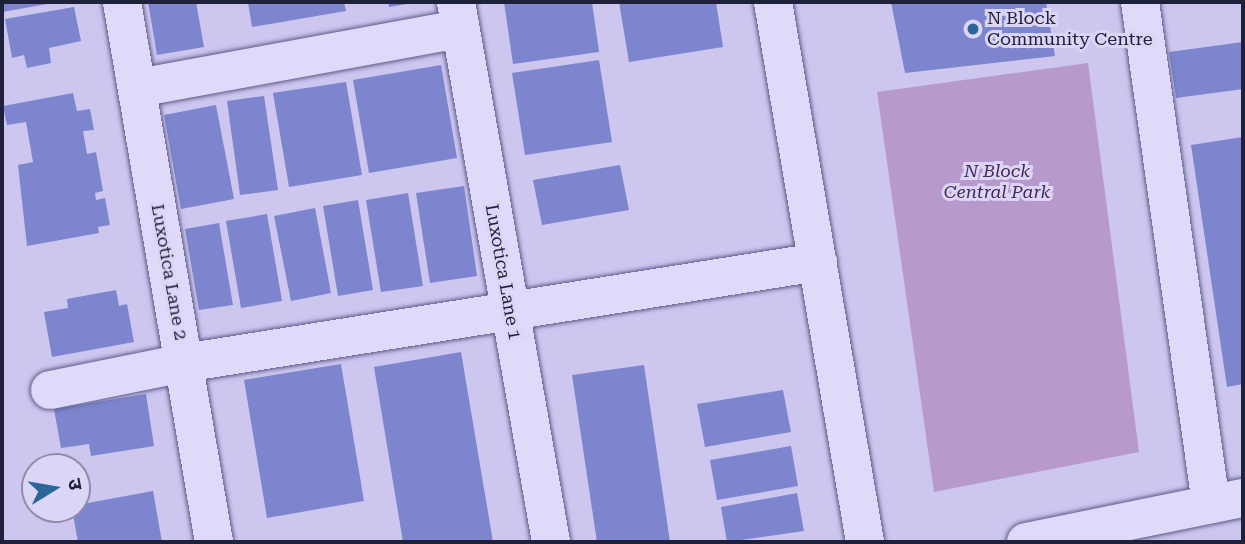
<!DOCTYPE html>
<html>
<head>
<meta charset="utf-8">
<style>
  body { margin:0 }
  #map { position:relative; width:1245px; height:544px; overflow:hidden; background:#cdc6ef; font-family:"Roboto Serif","Noto Sans Devanagari",serif }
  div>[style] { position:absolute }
  .green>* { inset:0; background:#b899cd }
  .building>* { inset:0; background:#7c85cd }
  .roads { filter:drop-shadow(0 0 2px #5b5b8a) drop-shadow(0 0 2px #5b5b8a) }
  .minor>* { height:38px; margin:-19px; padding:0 19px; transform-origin:19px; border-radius:19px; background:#dfdaf9 }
  .dots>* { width:19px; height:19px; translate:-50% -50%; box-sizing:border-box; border:4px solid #dcd6f6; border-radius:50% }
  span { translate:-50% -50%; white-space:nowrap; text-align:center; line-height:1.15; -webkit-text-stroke:6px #dcd6f6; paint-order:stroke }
  .poi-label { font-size:18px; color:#1f203a }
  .left { translate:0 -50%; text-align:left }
  .park-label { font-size:18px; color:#492657; font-style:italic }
  .street-label { font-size:18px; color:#1f203a }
  .frame { position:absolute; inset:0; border:4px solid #1f203a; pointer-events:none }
  .north { position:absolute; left:21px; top:453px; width:70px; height:70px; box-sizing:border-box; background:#dcd6f6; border:2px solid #908dab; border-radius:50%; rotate:79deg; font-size:19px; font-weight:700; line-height:28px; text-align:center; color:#1f203a }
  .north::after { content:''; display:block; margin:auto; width:24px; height:32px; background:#2b669a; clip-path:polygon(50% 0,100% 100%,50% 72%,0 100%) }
</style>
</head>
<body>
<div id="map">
  <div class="green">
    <div style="clip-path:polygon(1088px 63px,1139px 452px,934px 492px,877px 92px)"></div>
  </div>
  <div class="building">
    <div style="clip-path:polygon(2px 2px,53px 2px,53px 3px,2px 12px)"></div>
    <div style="clip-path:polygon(148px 2px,196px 2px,204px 47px,157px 55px)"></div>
    <div style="clip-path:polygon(248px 2px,344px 2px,346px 11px,252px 27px)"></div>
    <div style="clip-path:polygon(388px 2px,412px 2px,413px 3px,389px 7px)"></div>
    <div style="clip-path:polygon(504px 2px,592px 2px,599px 52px,513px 64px)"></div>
    <div style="clip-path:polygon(619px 2px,716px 2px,723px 47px,629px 62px)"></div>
    <div style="clip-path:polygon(891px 2px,1046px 2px,1055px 56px,905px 73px)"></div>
    <div style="clip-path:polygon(74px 7px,81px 41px,49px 48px,51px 63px,27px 68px,24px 55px,12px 58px,5px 19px)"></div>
    <div style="clip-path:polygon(1243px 42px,1243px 89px,1176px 98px,1169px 52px)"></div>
    <div style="clip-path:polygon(599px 60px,612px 142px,525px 155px,512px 73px)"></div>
    <div style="clip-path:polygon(441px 65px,457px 158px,369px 173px,353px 80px)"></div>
    <div style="clip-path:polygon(346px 82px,362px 175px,289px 187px,273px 93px)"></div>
    <div style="clip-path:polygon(73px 93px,77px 111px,90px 109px,94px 130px,83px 131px,87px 154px,96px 152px,103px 191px,95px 193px,96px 200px,105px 198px,110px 225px,98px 227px,99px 233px,27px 246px,18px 165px,33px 162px,26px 122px,7px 125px,3px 106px)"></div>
    <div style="clip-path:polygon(264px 96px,278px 190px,240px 195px,227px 101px)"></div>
    <div style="clip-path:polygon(216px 105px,234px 199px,181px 209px,164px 115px)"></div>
    <div style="clip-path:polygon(1243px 137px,1243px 384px,1227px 387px,1191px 145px)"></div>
    <div style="clip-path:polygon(620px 165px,629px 210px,542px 225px,533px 180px)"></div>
    <div style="clip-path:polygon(464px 186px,477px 276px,430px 283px,416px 193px)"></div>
    <div style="clip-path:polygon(408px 193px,423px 286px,381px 292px,366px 200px)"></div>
    <div style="clip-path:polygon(358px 200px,373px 290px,338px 296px,323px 206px)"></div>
    <div style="clip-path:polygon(315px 208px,331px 293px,291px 301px,274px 216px)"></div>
    <div style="clip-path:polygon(267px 214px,282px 301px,241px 308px,226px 221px)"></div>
    <div style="clip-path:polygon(219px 223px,233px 305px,199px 310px,185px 229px)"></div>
    <div style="clip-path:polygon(116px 290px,119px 306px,127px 304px,134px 342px,52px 357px,44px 312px,68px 308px,67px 299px)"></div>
    <div style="clip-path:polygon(461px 352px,493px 542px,403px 542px,374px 367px)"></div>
    <div style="clip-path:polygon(341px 364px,364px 501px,267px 518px,244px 380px)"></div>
    <div style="clip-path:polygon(644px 365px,670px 542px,597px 542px,572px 375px)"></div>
    <div style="clip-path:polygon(783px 390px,791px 432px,705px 447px,697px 404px)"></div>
    <div style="clip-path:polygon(146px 394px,154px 446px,91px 456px,89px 444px,61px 448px,54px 409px)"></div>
    <div style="clip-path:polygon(791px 446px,798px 486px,717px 500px,710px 460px)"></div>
    <div style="clip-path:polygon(153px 491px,162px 542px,78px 542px,72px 509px,77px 505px)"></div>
    <div style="clip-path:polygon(797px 493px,804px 531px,727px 542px,721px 507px)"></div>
  </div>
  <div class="roads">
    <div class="minor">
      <div style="left:122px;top:2px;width:548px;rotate:80.33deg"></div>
      <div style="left:456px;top:2px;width:548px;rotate:80.02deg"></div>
      <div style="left:773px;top:2px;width:548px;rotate:80.33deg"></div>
      <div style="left:1140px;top:2px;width:507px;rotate:81.95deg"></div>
      <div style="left:138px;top:88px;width:327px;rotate:-10.4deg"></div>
      <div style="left:50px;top:390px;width:137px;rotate:-11.4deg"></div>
      <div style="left:184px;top:363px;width:642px;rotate:-9.05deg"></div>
      <div style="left:1026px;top:542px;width:221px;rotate:-11.5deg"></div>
    </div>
  </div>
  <div class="dots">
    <div style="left:973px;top:29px;background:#2b669a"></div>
  </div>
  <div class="poi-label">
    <span class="left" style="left:987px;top:29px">N Block<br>Community Centre</span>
  </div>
  <div class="park-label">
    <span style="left:997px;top:182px">N Block<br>Central Park</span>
  </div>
  <div class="street-label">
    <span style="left:169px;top:272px;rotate:80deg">Luxotica Lane 2</span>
    <span style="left:503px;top:272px;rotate:80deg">Luxotica Lane 1</span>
  </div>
  <div class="frame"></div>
  <div class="north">उ</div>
</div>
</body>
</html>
